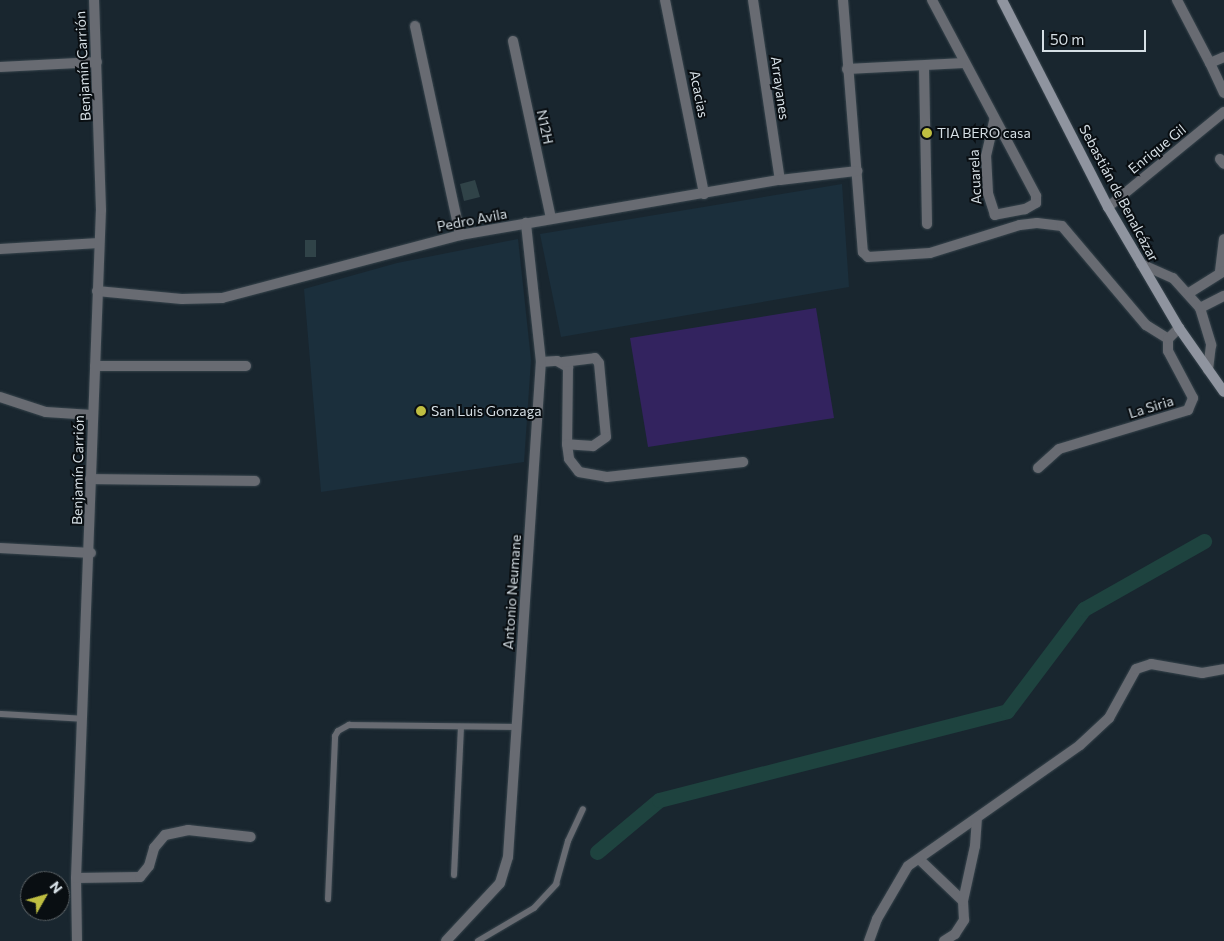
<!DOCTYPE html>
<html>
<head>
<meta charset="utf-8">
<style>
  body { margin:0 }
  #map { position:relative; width:1224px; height:941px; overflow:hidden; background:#19262f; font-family:Commissioner,sans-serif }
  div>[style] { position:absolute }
  .built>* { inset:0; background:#1b2f3c }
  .green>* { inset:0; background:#33235f }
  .canal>* { height:15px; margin:-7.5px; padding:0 7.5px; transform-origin:7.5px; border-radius:7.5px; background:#1e433f }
  .building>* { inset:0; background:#304348 }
  .roads { filter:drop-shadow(0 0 1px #37444c) drop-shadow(0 0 1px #37444c) }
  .service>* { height:6px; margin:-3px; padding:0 3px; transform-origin:3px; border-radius:3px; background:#686b72 }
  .minor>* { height:10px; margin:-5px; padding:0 5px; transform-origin:5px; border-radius:5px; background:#686b72 }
  .secondary>* { height:10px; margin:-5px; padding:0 5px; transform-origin:5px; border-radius:5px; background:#8f949f }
  .dots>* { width:14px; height:14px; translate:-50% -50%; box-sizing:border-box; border:2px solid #090e12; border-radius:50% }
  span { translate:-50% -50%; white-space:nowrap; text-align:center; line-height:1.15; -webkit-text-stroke:4px #090e12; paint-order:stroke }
  .street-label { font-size:14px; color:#d6dfe5 }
  .poi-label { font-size:14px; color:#d6dfe5 }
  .left { translate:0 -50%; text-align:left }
  .north { position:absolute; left:20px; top:871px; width:50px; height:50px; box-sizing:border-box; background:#090e12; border:1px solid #5b6266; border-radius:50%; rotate:52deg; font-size:14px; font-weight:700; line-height:20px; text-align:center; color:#d6dfe5 }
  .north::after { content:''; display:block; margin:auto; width:18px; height:22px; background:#bfbe41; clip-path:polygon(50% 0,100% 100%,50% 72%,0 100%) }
  .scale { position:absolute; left:1042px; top:30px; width:104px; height:22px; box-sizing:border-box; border:2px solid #d6dfe5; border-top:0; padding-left:6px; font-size:15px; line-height:18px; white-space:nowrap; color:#d6dfe5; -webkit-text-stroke:4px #090e12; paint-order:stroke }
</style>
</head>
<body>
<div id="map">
  <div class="built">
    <div style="clip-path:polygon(842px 184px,849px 287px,561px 337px,540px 234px)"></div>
    <div style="clip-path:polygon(518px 239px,531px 360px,524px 462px,321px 492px,304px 289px,397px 263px)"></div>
  </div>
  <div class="green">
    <div style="clip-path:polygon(816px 308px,834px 418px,648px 447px,630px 338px)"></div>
  </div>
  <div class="canal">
    <div style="left:597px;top:852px;width:81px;rotate:-40deg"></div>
    <div style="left:659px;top:800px;width:359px;rotate:-14.3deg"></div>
    <div style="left:1007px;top:711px;width:128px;rotate:-53deg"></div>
    <div style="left:1084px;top:609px;width:138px;rotate:-29.5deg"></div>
  </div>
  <div class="building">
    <div style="clip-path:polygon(475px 180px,480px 197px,464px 201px,460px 184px)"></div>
    <div style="clip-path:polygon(305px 240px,316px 240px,316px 257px,305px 257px)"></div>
  </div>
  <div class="roads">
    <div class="service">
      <div style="left:0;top:714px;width:83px;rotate:3.4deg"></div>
      <div style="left:454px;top:875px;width:147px;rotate:-87.3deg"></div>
      <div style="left:328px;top:899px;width:163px;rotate:-87.5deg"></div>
      <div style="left:335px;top:736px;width:6px;rotate:-59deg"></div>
      <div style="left:338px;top:731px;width:13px;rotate:-29deg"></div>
      <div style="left:349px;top:725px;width:168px;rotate:0.7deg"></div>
      <div style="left:478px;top:941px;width:65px;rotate:-30.5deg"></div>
      <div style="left:534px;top:908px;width:33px;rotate:-47deg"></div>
      <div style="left:556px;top:884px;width:45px;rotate:-74.4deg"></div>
      <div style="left:568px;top:841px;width:35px;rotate:-65deg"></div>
    </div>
    <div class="minor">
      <div style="left:665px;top:0;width:198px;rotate:78.6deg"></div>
      <div style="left:753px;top:0;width:182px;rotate:81.5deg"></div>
      <div style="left:843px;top:0;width:253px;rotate:85.5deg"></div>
      <div style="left:863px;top:252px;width:7px;rotate:45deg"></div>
      <div style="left:868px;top:257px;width:62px;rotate:-3.7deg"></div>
      <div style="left:930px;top:253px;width:94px;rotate:-17.3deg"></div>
      <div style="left:1020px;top:225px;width:17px;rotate:-7deg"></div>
      <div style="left:1037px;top:223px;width:25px;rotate:7deg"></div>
      <div style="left:1062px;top:226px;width:130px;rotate:49.7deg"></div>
      <div style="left:1146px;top:325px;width:26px;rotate:32deg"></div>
      <div style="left:932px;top:0;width:222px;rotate:62deg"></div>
      <div style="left:1036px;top:196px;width:7px;rotate:90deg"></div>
      <div style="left:1036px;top:203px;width:13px;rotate:151deg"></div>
      <div style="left:1025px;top:209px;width:31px;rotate:169deg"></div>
      <div style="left:995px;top:215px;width:23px;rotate:-108deg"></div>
      <div style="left:988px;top:193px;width:37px;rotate:-93deg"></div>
      <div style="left:986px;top:156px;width:37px;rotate:-77deg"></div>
      <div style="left:1177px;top:0;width:71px;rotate:62.4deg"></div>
      <div style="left:1210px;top:63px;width:15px;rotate:-23deg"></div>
      <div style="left:415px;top:26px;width:214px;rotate:77.8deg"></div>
      <div style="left:513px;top:41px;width:182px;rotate:77.9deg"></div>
      <div style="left:1210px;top:63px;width:33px;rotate:65deg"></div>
      <div style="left:0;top:67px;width:97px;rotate:-3deg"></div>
      <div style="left:924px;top:67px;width:157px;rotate:88.9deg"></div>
      <div style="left:847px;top:69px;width:117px;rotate:-2.9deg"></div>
      <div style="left:1220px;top:159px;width:6px;rotate:51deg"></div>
      <div style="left:1108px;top:207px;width:150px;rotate:-39.3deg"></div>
      <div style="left:0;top:249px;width:99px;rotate:-3.5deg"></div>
      <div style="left:1141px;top:264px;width:35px;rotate:24deg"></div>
      <div style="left:1173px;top:278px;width:40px;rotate:48deg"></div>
      <div style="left:1200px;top:308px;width:39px;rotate:73deg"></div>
      <div style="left:1211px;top:345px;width:25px;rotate:97deg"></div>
      <div style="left:1220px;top:271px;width:32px;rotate:-83deg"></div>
      <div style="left:97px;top:291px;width:85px;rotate:5.4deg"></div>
      <div style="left:182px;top:299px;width:40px;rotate:-1.4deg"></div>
      <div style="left:222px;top:298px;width:246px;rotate:-14.8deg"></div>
      <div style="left:460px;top:235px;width:325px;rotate:-9.8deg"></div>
      <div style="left:780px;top:180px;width:78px;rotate:-6.7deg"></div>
      <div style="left:1189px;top:293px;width:41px;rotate:-32.2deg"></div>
      <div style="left:1200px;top:308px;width:27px;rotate:-27deg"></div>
      <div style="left:541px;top:362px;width:16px;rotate:-4deg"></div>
      <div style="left:557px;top:361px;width:13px;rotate:29deg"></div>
      <div style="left:568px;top:367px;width:77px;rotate:90.7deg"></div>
      <div style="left:567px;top:444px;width:15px;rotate:82deg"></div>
      <div style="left:569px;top:459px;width:16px;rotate:52deg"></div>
      <div style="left:579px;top:472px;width:28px;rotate:10deg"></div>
      <div style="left:607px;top:477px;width:137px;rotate:-6.3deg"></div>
      <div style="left:563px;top:362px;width:32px;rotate:-7deg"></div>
      <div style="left:595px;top:358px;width:6px;rotate:51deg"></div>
      <div style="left:599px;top:363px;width:74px;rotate:84.6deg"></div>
      <div style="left:606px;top:437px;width:16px;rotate:145deg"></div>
      <div style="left:593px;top:446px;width:26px;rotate:-176deg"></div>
      <div style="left:95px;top:366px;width:151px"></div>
      <div style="left:0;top:397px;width:48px;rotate:18.1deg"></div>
      <div style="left:46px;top:412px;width:46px;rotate:3.7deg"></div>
      <div style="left:1038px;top:468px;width:28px;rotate:-42deg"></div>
      <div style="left:1059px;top:449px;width:135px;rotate:-16.8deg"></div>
      <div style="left:1188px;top:410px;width:13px;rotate:-67deg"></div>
      <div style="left:1193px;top:398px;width:53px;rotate:-118deg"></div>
      <div style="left:1168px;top:351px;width:12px;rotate:-90deg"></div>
      <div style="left:1168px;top:339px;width:16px;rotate:-45deg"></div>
      <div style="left:90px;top:479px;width:165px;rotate:0.7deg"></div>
      <div style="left:0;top:548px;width:91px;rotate:3.1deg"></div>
      <div style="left:919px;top:859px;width:61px;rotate:43.7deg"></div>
      <div style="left:76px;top:878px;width:64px;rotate:-0.9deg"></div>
      <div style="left:140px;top:877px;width:14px;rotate:-51deg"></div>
      <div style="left:149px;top:866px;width:19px;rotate:-74deg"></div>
      <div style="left:154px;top:848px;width:17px;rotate:-50deg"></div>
      <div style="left:165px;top:835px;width:24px;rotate:-12deg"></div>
      <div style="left:188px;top:830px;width:63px;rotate:6.3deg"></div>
      <div style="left:77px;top:941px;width:63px;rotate:-90.9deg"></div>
      <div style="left:76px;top:878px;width:668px;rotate:-87.86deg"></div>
      <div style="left:101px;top:210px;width:210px;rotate:-91.9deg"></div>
      <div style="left:446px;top:941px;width:79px;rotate:-47deg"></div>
      <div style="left:500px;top:883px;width:27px;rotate:-73deg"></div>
      <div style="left:508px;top:857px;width:496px;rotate:-86.2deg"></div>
      <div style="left:541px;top:362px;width:140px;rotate:-96.2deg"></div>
      <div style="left:869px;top:941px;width:23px;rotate:-70deg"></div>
      <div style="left:877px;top:919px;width:61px;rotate:-59.7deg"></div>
      <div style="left:908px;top:866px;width:210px;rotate:-35.1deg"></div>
      <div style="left:1080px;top:745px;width:40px;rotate:-43deg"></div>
      <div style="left:1109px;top:718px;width:56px;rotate:-61.1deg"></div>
      <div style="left:1136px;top:669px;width:16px;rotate:-18deg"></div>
      <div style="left:1151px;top:664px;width:52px;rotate:10deg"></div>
      <div style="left:1202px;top:673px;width:22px;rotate:-10deg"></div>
      <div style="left:944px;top:941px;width:13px;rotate:-32deg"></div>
      <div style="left:955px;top:934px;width:17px;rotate:-57deg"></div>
      <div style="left:964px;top:920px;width:19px;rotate:-93deg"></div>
      <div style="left:963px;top:901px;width:56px;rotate:-77.7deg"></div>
      <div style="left:975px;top:846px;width:26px;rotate:-86deg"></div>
    </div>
    <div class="secondary">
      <div style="left:1002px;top:0;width:233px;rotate:62.9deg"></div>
      <div style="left:1108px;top:207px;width:140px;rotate:59.6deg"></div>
      <div style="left:1179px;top:328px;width:78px;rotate:54.9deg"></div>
    </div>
  </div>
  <div class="dots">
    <div style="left:927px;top:133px;background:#bfbe41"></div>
    <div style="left:421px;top:411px;background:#bfbe41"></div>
  </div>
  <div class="street-label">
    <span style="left:83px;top:66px;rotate:-93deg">Benjamín Carrión</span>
    <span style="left:780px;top:88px;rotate:82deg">Arrayanes</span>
    <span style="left:699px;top:94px;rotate:79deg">Acacias</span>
    <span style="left:545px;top:127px;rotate:78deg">N12H</span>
    <span style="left:1157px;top:149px;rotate:-39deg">Enrique Gil</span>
    <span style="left:975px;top:177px;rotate:-93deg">Acuarela</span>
    <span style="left:1119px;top:193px;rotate:62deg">Sebastián de Benalcázar</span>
    <span style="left:472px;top:220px;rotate:-11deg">Pedro Avila</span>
    <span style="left:1151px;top:407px;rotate:-17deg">La Siria</span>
    <span style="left:78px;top:470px;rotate:-89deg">Benjamín Carrión</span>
    <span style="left:512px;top:592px;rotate:-86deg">Antonio Neumane</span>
  </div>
  <div class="poi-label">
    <span class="left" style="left:937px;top:133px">TIA BERO casa</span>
    <span class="left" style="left:431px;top:411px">San Luis Gonzaga</span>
  </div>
  <div class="north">N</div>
  <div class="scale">50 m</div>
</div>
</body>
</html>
